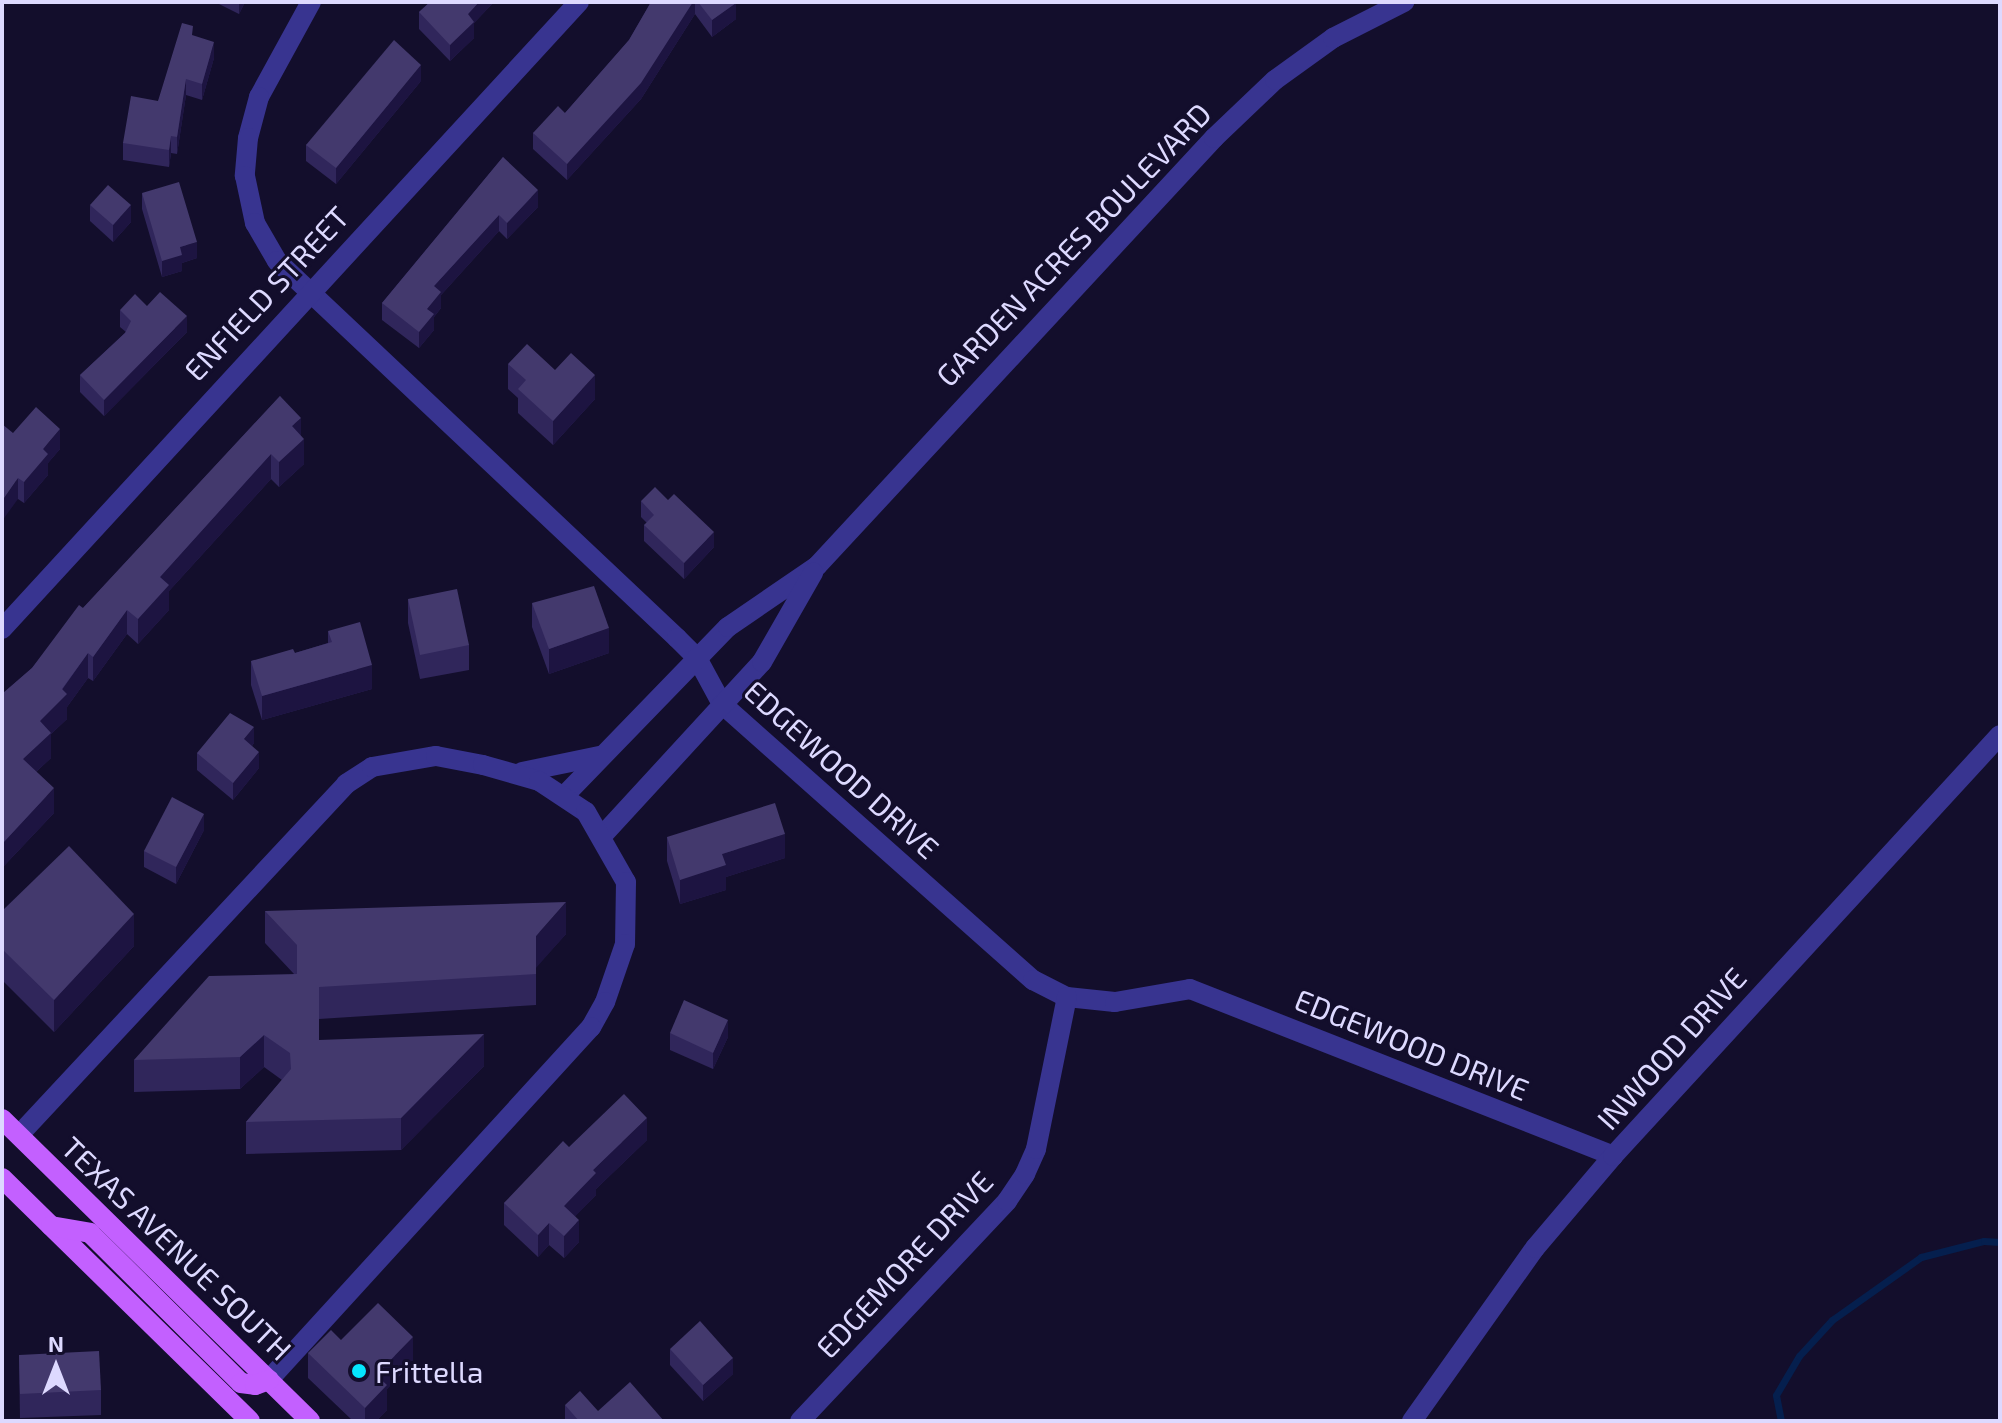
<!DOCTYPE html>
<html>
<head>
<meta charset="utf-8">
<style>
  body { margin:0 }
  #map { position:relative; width:2002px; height:1423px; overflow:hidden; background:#130e2c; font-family:"Exo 2",sans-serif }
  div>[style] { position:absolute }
  .stream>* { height:7px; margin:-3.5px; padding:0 3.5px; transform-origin:3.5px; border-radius:3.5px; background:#051f4e }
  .street>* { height:20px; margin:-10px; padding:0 10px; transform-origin:10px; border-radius:10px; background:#383490 }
  .primary>* { height:20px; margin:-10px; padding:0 10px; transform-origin:10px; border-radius:10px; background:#c360ff }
  .wall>* { inset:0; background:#30265b }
  .shaded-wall>* { inset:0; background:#1d1441 }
  .building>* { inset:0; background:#43396d }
  .dots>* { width:22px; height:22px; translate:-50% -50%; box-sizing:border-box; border:4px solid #130e2c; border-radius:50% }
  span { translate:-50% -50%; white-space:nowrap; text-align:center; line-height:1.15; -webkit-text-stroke:6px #130e2c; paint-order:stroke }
  .street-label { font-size:30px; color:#ddd9ff }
  .poi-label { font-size:30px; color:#ddd9ff }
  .left { translate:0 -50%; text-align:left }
  .frame { position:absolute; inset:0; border:4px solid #ddd9ff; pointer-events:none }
  .north { position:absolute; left:16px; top:1327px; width:80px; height:80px; -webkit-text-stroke:6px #130e2c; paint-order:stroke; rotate:0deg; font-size:22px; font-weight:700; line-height:32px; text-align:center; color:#ddd9ff }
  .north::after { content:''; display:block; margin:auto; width:28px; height:36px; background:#ddd9ff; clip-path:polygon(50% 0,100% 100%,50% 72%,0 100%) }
</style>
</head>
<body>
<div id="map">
  <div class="stream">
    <div style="left:1781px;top:1421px;width:26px;rotate:-101deg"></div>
    <div style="left:1776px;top:1395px;width:45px;rotate:-59.5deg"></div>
    <div style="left:1799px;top:1356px;width:49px;rotate:-47.5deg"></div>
    <div style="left:1832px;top:1320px;width:109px;rotate:-35.3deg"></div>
    <div style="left:1921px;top:1257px;width:65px;rotate:-14.3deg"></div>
    <div style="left:1984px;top:1241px;width:16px;rotate:4deg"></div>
  </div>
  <div class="street">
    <div style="left:311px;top:2px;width:108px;rotate:118.7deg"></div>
    <div style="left:259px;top:97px;width:42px;rotate:105deg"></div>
    <div style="left:248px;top:138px;width:38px;rotate:95deg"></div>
    <div style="left:245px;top:176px;width:48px;rotate:78deg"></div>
    <div style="left:255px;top:223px;width:44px;rotate:59.9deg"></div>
    <div style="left:277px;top:261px;width:550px;rotate:43.3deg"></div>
    <div style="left:677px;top:638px;width:28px;rotate:45deg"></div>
    <div style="left:697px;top:658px;width:52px;rotate:61.5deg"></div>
    <div style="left:722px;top:704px;width:416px;rotate:41.6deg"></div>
    <div style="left:1033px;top:980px;width:38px;rotate:27deg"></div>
    <div style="left:1067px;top:997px;width:48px;rotate:5.9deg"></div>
    <div style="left:1115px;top:1002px;width:76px;rotate:-9.8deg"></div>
    <div style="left:1190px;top:989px;width:455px;rotate:21.5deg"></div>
    <div style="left:2px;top:629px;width:852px;rotate:-47.38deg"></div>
    <div style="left:522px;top:772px;width:80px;rotate:-11.6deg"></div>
    <div style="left:564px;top:796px;width:235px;rotate:-45.9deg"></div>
    <div style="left:728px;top:627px;width:108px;rotate:-34.4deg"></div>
    <div style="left:817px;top:566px;width:584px;rotate:-47.15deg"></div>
    <div style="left:1214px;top:138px;width:84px;rotate:-43.6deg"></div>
    <div style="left:1275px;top:80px;width:72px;rotate:-35.9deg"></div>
    <div style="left:1333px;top:38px;width:80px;rotate:-26.9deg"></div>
    <div style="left:602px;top:836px;width:236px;rotate:-47.4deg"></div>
    <div style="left:762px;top:662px;width:103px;rotate:-60.2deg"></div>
    <div style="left:19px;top:1135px;width:480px;rotate:-47deg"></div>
    <div style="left:346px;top:784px;width:31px;rotate:-33deg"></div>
    <div style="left:372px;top:767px;width:65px;rotate:-9.8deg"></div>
    <div style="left:436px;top:756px;width:48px;rotate:10.8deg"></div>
    <div style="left:483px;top:765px;width:58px;rotate:15.9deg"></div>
    <div style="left:539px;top:781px;width:56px;rotate:33.4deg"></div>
    <div style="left:586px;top:812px;width:81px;rotate:60.3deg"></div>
    <div style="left:626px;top:882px;width:62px;rotate:90.9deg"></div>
    <div style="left:625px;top:944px;width:61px;rotate:109deg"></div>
    <div style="left:605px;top:1002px;width:29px;rotate:119deg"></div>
    <div style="left:591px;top:1027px;width:478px;rotate:132.4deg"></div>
    <div style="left:800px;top:1421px;width:302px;rotate:-46.7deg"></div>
    <div style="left:1007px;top:1201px;width:32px;rotate:-56deg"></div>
    <div style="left:1025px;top:1174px;width:27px;rotate:-66deg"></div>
    <div style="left:1036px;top:1149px;width:155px;rotate:-78.5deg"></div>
    <div style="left:1412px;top:1421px;width:212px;rotate:-54.6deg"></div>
    <div style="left:1535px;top:1248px;width:121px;rotate:-49.7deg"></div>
    <div style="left:1613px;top:1156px;width:572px;rotate:-47.41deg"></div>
  </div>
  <div class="primary">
    <div style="left:2px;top:1119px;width:431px;rotate:44.4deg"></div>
    <div style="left:2px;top:1178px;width:347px;rotate:44.4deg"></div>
    <div style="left:51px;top:1226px;width:40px;rotate:10deg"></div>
    <div style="left:90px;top:1233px;width:213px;rotate:44.8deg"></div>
    <div style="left:241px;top:1383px;width:14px;rotate:8deg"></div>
    <div style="left:255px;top:1385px;width:15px;rotate:-20deg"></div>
  </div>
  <div class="wall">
    <div style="clip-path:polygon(215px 2px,245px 2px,239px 14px)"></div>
    <div style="clip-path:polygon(430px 2px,494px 2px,474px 23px,474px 38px,450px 61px,419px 29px,419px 12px)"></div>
    <div style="clip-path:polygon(651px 2px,735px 2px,736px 19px,712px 37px,695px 14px,641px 99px,567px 180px,533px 149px,533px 133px,565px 113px,629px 40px)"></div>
    <div style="clip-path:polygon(193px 36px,214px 58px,202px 100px,186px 95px,177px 154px,171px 153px,169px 167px,123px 160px,123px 143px,158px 101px)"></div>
    <div style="clip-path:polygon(421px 81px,336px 184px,306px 161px,306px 145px)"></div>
    <div style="clip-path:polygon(503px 157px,538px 207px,507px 239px,499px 231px,441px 295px,441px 308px,434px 317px,434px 330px,419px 348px,382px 320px,382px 303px)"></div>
    <div style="clip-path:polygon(142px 193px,197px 258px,182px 263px,182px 271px,162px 277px,142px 209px)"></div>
    <div style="clip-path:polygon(90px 205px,131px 222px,113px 242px,90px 221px)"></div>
    <div style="clip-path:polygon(120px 310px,187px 332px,104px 416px,80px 392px,80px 375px,126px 332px,120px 327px)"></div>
    <div style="clip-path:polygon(508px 364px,555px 370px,595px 399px,553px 445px,518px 413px,518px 398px,508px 389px)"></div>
    <div style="clip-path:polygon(280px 396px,301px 436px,304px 464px,279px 487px,271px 479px,169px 591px,169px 610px,138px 644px,127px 634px,93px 681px,88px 678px,67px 707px,67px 719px,51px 734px,51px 758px,36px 772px,54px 813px,2px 868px,2px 694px,32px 668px,83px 608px)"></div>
    <div style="clip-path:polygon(13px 433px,60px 449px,48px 463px,48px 475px,24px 503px,18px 499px)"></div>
    <div style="clip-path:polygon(668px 500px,714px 547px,684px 579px,644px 541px,644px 525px,647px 523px,641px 517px,641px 501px)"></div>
    <div style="clip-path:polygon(408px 599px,469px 645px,469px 670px,420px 679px,408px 623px)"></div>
    <div style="clip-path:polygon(532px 603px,609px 653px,549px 674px,532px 627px)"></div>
    <div style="clip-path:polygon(328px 631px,372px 689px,262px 720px,251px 685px,251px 661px,295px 653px,328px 643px)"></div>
    <div style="clip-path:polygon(254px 743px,252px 746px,259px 768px,233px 800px,197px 770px,197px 753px)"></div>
    <div style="clip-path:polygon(204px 830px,176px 884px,144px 867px,144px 851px)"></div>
    <div style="clip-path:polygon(667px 837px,785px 858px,726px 877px,726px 890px,680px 904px,667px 861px)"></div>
    <div style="clip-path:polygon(2px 911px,134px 946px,54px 1032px,2px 980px)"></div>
    <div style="clip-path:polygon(265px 911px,566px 934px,536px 967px,536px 1005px,319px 1019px,319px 1040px,484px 1066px,401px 1150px,246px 1154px,246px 1122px,282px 1080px,264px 1067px,240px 1089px,134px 1092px,134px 1060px,294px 974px,265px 943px)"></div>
    <div style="clip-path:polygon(670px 1033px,728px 1037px,713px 1069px,670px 1050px)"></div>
    <div style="clip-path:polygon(647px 1140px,596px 1189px,596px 1195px,575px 1216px,579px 1242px,564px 1258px,549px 1245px,538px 1257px,504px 1225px,504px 1203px,569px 1147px)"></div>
    <div style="clip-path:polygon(341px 1340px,413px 1361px,387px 1389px,387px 1410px,376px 1421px,353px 1421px,308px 1378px,308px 1353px)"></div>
    <div style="clip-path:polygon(670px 1349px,733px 1374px,703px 1401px,670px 1365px)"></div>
    <div style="clip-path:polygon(19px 1355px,101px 1390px,101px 1415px,20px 1418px)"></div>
    <div style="clip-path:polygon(565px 1405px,598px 1411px,664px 1421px,565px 1421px)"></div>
  </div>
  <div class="shaded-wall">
    <div style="clip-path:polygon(239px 2px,245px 2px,239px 14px)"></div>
    <div style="clip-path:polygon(479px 2px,494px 2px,474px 23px,474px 38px,450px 61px,450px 45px,468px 14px)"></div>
    <div style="clip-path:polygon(693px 2px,695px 2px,695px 14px,641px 99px,567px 180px,567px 164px)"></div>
    <div style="clip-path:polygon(736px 3px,736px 19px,712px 37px,712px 20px)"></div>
    <div style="clip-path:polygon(214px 42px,214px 58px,202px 100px,202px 84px)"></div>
    <div style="clip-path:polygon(421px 65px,421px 81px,336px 184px,336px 168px)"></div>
    <div style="clip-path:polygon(186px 79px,186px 95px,177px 154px,177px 137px)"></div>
    <div style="clip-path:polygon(171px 136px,171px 153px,169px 167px,169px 150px)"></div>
    <div style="clip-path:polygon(538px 190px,538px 207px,507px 239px,507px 223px)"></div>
    <div style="clip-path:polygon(131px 205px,131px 222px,113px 242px,113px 225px)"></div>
    <div style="clip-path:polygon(499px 215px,499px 231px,441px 295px,441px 308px,434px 317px,434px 330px,419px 348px,419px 332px,434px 286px)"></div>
    <div style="clip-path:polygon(197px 242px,197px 258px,182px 263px,182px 271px,162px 277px,162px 261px,180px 247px)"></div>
    <div style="clip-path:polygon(187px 316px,187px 332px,104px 416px,104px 400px)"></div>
    <div style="clip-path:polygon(595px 375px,595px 399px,553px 445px,553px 421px)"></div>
    <div style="clip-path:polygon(301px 418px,301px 441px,304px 439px,304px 464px,279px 487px,279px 462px,292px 426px)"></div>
    <div style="clip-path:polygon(60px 429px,60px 449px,48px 463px,48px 475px,24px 503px,24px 482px,43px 449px)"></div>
    <div style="clip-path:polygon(271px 454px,271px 479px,169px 591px,169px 610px,138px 644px,138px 619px,160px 577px)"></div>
    <div style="clip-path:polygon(18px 478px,18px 499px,2px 521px,2px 501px)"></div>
    <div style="clip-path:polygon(714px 532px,714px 547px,684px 579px,684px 563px)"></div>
    <div style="clip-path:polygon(127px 610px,127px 634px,93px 681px,93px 657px)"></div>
    <div style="clip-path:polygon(609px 628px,609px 653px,549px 674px,549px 649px)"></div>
    <div style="clip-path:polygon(88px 653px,88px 678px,67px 707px,67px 719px,51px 734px,51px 758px,23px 784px,23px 759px,40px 721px)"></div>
    <div style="clip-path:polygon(372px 665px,372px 689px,262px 720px,262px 696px)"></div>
    <div style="clip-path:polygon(254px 727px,254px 743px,244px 756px,244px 739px)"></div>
    <div style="clip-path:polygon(259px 752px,259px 768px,233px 800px,233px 783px)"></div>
    <div style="clip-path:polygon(54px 788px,54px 813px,2px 868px,2px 844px)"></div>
    <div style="clip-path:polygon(204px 814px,204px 830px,176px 884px,176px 867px)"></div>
    <div style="clip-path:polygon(785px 834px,785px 858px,726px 877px,726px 890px,680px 904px,680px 880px,722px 854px)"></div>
    <div style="clip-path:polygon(566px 902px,566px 934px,536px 968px,536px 936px)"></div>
    <div style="clip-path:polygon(134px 914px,134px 946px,54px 1032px,54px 1000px)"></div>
    <div style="clip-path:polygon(728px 1020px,728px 1037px,713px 1069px,713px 1053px)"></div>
    <div style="clip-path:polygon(484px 1034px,484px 1066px,401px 1150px,401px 1118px)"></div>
    <div style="clip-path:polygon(264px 1035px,264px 1067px,240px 1089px,240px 1057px)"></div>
    <div style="clip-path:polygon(647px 1118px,647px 1140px,596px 1189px,596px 1195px,564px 1228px,564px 1206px,593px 1170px)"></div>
    <div style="clip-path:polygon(579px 1220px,579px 1242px,564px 1258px,564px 1236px)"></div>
    <div style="clip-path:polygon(549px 1223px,549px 1245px,538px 1257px,538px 1235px)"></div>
    <div style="clip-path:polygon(413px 1337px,413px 1361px,387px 1389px,387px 1410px,376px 1421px,365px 1421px,365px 1408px,376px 1375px)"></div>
    <div style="clip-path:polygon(733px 1358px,733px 1374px,703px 1401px,703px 1385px)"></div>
  </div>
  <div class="building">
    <div style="clip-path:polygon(430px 2px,479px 2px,468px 14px,474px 22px,450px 45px,419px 12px)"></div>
    <div style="clip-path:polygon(651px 2px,693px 2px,641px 83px,567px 164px,533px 133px,558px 106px,565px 113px,629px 40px)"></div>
    <div style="clip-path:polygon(698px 2px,735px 2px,736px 3px,712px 20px)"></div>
    <div style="clip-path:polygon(182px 23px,193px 26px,192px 35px,214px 42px,202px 84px,186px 79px,177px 137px,171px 136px,169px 150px,123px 143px,131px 96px,158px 101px)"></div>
    <div style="clip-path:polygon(394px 40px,421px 65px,336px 168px,306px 145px)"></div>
    <div style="clip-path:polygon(503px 157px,538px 190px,507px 223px,499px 215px,434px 286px,441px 292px,427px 309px,434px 314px,419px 332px,382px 303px)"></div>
    <div style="clip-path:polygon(179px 182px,197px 242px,180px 247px,182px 255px,162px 261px,142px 193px)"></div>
    <div style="clip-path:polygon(108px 185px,131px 205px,113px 225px,90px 205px)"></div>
    <div style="clip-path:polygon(160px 292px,187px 316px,104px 400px,80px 375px,125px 333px,131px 321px,120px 310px,135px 294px,147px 306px)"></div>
    <div style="clip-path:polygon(527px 344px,555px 370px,571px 353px,595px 375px,553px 421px,518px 389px,526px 380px,508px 364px)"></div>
    <div style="clip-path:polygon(280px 396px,301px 418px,292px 426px,304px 439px,279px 462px,271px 454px,160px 577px,169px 585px,138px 619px,127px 610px,93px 657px,88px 653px,62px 689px,67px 694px,40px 721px,51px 733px,23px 759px,54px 788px,2px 844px,2px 694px,32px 668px,79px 605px,83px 608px)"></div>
    <div style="clip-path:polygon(36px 407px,60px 429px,43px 449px,48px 454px,24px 482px,18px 478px,2px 501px,2px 424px,13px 433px)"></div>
    <div style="clip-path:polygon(655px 487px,668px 500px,674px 494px,714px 532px,684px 563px,644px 525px,654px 515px,641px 501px)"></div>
    <div style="clip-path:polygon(594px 586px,609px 628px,549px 649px,532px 603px)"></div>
    <div style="clip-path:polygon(457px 589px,469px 645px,420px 655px,408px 599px)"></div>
    <div style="clip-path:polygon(360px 622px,372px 665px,262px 696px,251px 661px,293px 649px,295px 653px,332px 642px,328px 631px)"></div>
    <div style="clip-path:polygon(230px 713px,254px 727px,244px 739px,259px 752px,233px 783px,197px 753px)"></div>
    <div style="clip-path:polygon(172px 797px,204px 814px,176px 867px,144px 851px)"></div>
    <div style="clip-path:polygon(775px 803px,785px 834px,722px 854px,726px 865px,680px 880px,667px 837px)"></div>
    <div style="clip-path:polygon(69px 846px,134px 914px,54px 1000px,2px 949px,2px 911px)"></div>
    <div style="clip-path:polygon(566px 902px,536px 936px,536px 974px,319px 987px,319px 1040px,484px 1034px,401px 1118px,246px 1122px,291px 1069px,290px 1053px,264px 1035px,240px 1057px,134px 1060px,209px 976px,297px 974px,297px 945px,265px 911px)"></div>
    <div style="clip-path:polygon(684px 1000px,728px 1020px,713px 1053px,670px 1033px)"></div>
    <div style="clip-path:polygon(624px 1094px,647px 1118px,593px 1170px,596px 1173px,564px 1206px,579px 1220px,564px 1236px,549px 1223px,538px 1235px,504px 1203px,563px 1141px,569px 1147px)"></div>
    <div style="clip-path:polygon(378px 1303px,413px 1337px,376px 1375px,387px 1385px,365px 1408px,308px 1353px,331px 1330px,341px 1340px)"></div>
    <div style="clip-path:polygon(700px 1321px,733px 1358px,703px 1385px,670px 1349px)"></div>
    <div style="clip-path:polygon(99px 1351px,101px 1390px,20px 1394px,19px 1355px)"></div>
    <div style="clip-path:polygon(630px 1382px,664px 1421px,579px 1421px,565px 1405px,580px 1391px,598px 1411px)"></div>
  </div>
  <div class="dots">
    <div style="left:359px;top:1371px;background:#05e6ff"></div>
  </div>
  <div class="street-label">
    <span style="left:1073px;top:244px;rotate:-46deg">GARDEN ACRES BOULEVARD</span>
    <span style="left:266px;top:293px;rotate:-47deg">ENFIELD STREET</span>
    <span style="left:842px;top:769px;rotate:42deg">EDGEWOOD DRIVE</span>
    <span style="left:1412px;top:1044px;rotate:22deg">EDGEWOOD DRIVE</span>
    <span style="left:1671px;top:1048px;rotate:-48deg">INWOOD DRIVE</span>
    <span style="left:177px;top:1248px;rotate:44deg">TEXAS AVENUE SOUTH</span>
    <span style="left:904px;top:1264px;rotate:-47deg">EDGEMORE DRIVE</span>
  </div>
  <div class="poi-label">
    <span class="left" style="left:375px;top:1371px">Frittella</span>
  </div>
  <div class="frame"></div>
  <div class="north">N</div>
</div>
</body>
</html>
